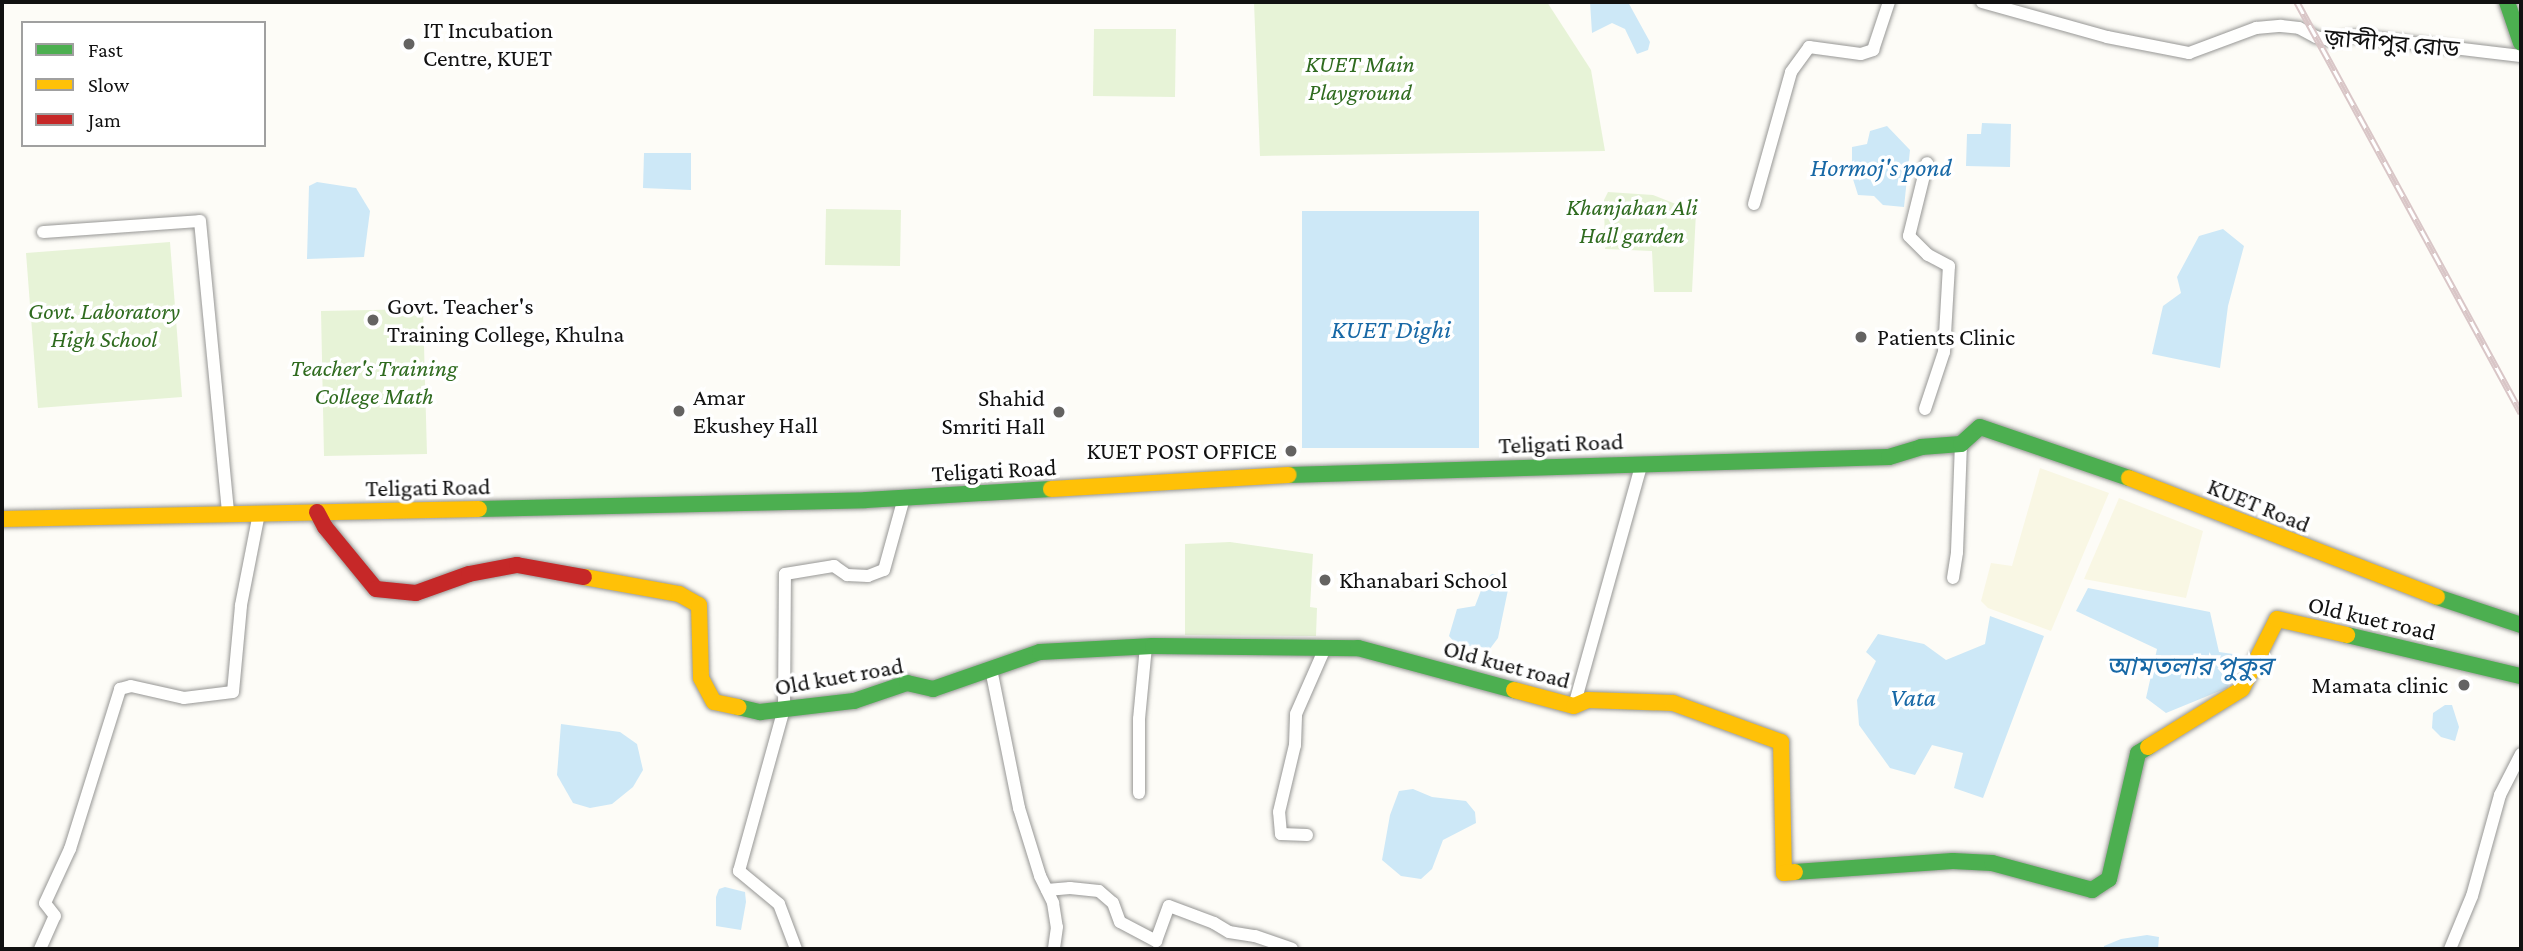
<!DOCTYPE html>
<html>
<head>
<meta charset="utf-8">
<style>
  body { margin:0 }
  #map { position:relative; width:2523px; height:951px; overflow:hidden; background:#fdfcf7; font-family:"Crimson Pro","Noto Sans Bengali",serif }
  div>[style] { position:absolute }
  .farmland>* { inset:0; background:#f9f7e4 }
  .green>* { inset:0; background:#e7f3d7 }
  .water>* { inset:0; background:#cde8f7 }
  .roads { filter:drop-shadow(0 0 2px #979795) drop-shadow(0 0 2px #979795) }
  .street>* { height:12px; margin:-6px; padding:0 6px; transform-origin:6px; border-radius:6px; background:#fffffe }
  .fast>* { height:16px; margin:-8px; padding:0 8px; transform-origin:8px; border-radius:8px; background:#4caf50 }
  .slow>* { height:16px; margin:-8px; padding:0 8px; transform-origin:8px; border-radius:8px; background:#ffc107 }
  .jam>* { height:16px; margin:-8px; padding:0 8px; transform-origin:8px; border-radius:8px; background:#c62828 }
  .rail>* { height:7px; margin-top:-3.5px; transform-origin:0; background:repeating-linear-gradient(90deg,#fff 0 13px,#d9c6c7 0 26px); box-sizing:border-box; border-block:2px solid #d9c6c7 }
  .dots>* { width:19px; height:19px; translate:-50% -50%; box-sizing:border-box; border:4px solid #fff; border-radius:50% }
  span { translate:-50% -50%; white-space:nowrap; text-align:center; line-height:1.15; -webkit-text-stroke:7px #fff; paint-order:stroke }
  .poi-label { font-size:24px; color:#111 }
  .left { translate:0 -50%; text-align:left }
  .right { translate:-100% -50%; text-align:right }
  .street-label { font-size:24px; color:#111 }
  .park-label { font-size:24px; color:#2f6b1f; font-style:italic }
  .water-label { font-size:26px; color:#1768a6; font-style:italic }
  .frame { position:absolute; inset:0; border:4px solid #111; pointer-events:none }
  .legend { position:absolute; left:21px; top:21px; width:245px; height:126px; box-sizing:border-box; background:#fff; border:2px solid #a0a0a0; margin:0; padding:9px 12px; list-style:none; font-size:21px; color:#111 }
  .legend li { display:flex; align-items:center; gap:14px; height:35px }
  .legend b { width:35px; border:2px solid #a0a0a0 }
</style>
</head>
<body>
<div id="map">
  <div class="farmland">
    <div style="clip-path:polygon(2040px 468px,2109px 493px,2051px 631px,1988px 608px,1981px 601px,1991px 563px,2012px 566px)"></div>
    <div style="clip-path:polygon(2119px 498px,2203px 531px,2186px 598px,2084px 579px)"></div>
  </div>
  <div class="green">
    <div style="clip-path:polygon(1254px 2px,1547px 2px,1591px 70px,1605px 151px,1260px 156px)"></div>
    <div style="clip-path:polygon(1094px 29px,1176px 29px,1175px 97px,1093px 96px)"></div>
    <div style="clip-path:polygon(1608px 192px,1653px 195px,1696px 212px,1692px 292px,1654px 292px,1652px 251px,1605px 249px,1604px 200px)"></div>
    <div style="clip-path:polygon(826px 209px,901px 210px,900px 266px,825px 265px)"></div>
    <div style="clip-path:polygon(170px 242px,182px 397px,38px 408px,26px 253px)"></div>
    <div style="clip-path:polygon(423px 309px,427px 454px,324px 456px,321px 311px)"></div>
    <div style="clip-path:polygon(1230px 542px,1313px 554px,1310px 607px,1317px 608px,1316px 636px,1185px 635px,1185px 544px)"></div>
  </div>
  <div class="water">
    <div style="clip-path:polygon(1590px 2px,1628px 2px,1650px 42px,1648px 50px,1637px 54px,1625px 29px,1612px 23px,1592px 33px)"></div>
    <div style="clip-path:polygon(1982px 123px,2011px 124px,2010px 167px,1966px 166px,1967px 134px,1981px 134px)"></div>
    <div style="clip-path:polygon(1887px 126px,1910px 150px,1904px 207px,1883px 205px,1874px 196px,1858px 195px,1852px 176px,1852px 147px,1867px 144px,1870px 131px)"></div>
    <div style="clip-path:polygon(644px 153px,691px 153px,691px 190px,643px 188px)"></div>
    <div style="clip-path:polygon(317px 182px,356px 188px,370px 211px,364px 257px,307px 259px,309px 186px)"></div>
    <div style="clip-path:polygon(1302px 211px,1479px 211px,1479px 448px,1302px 448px)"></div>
    <div style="clip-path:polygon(2223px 229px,2244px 246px,2228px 306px,2220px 368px,2152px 354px,2163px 306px,2181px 293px,2177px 277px,2199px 236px)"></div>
    <div style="clip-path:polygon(1492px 574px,1505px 577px,1509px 585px,1498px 638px,1489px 650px,1455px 643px,1449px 636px,1457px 609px,1475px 606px,1485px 580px)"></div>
    <div style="clip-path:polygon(2088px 588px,2210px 612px,2219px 652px,2247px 656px,2227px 688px,2166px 713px,2146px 698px,2157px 649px,2076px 611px)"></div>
    <div style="clip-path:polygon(1990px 616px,2044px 636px,1983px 798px,1954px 788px,1963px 753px,1932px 745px,1915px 775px,1890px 768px,1859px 725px,1857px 700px,1876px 661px,1866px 652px,1878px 634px,1924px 644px,1946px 660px,1985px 644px)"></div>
    <div style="clip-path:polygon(2445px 705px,2452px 705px,2459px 727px,2455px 741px,2441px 737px,2432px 728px,2433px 713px)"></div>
    <div style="clip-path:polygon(561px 724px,620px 732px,637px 744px,643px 770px,633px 787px,612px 804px,590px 808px,573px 803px,557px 775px)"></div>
    <div style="clip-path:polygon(1413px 789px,1432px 797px,1466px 801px,1475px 812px,1476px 823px,1443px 840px,1432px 869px,1421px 879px,1401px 876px,1382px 860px,1390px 815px,1399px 791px)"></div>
    <div style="clip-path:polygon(725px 887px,745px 892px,746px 902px,741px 930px,716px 926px,716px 897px,719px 889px)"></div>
    <div style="clip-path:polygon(2147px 935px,2159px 937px,2158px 949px,2104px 949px,2104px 946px,2121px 939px)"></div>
  </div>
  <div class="roads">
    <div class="street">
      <div style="left:1982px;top:2px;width:130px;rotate:15.6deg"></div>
      <div style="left:2107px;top:37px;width:84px;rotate:11deg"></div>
      <div style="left:2189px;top:53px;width:72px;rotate:-20.5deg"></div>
      <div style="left:2256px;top:28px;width:25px;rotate:-5deg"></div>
      <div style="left:2281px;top:26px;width:18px;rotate:6deg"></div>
      <div style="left:2299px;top:28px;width:19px;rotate:28deg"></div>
      <div style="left:2316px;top:37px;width:14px;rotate:12deg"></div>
      <div style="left:2330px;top:40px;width:25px;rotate:-9deg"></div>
      <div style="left:2355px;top:36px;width:167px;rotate:6.9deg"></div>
      <div style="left:1754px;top:204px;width:137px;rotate:-74.3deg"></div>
      <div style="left:1791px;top:72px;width:31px;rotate:-54deg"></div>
      <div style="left:1809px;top:47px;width:52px;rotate:7.7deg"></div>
      <div style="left:1861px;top:54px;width:13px;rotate:-18deg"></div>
      <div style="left:1873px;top:50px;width:51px;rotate:-71.6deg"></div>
      <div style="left:43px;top:232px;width:157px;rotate:-4deg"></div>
      <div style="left:200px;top:221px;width:294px;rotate:84.5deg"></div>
      <div style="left:1925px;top:409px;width:60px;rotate:-71.6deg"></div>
      <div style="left:1944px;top:352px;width:86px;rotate:-86.7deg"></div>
      <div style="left:1949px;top:266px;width:24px;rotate:-152deg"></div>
      <div style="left:1928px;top:255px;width:27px;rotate:-135deg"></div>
      <div style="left:1909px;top:236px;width:75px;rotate:-76.1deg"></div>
      <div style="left:1953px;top:578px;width:26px;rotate:-81deg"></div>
      <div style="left:1957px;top:552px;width:108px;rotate:-87.9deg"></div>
      <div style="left:991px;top:669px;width:142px;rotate:78.6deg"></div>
      <div style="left:1019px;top:808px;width:71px;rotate:72.8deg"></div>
      <div style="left:1040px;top:876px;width:30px;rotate:64deg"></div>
      <div style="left:1053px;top:903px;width:24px;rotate:81deg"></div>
      <div style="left:1057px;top:927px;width:22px;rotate:98deg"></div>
      <div style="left:1574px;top:706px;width:252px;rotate:-74.4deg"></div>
      <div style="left:1139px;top:793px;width:74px;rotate:-90deg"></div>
      <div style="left:1139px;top:719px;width:73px;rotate:-84.5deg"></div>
      <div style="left:1307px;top:835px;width:26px;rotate:-178deg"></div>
      <div style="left:1281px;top:834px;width:22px;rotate:-95deg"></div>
      <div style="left:1279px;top:812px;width:69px;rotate:-76.6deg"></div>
      <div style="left:1295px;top:745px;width:31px;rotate:-88deg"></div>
      <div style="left:1296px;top:714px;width:72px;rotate:-66.3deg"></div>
      <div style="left:1047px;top:890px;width:23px;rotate:-5deg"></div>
      <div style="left:1070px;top:888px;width:29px;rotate:6deg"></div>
      <div style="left:1099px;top:891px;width:18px;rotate:41deg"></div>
      <div style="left:1113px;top:903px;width:20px;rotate:70deg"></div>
      <div style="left:1120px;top:922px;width:41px;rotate:27.8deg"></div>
      <div style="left:1156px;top:941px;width:37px;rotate:-70deg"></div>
      <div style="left:1169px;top:906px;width:48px;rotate:20.7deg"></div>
      <div style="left:1214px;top:923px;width:17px;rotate:31deg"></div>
      <div style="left:1229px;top:932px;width:26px;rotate:9deg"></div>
      <div style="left:1255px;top:936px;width:39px;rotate:19deg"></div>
      <div style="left:40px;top:949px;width:36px;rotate:-66deg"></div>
      <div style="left:55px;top:916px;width:16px;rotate:-128deg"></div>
      <div style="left:45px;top:903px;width:60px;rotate:-65.2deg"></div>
      <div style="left:70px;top:849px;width:168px;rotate:-72.6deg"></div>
      <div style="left:120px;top:689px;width:11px;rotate:-15deg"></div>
      <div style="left:131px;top:686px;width:54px;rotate:12.8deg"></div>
      <div style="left:184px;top:698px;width:49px;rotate:-7deg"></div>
      <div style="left:233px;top:692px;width:87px;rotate:-84.7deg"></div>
      <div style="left:241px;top:605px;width:94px;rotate:-78.9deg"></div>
      <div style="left:796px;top:949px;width:48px;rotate:-110.7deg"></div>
      <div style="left:779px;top:904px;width:52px;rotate:-140.5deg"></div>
      <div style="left:739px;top:871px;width:168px;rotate:-74.5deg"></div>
      <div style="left:784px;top:709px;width:135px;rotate:-89.6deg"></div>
      <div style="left:785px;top:574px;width:50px;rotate:-9.3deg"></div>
      <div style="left:834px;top:566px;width:16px;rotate:35deg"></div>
      <div style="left:847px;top:575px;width:21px;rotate:3deg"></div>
      <div style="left:868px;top:576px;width:17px;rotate:-21deg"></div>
      <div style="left:884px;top:570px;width:75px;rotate:-74.5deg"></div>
      <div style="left:2450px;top:949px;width:57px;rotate:-67.5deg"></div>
      <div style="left:2472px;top:896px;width:105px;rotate:-74.5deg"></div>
      <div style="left:2500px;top:795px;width:46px;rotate:-62.9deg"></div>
    </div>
    <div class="fast">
      <div style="left:2507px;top:2px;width:43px;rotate:71.1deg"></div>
      <div style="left:1289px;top:475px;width:600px;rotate:-1.72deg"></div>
      <div style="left:1889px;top:457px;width:34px;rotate:-17deg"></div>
      <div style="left:1921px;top:447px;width:40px;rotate:-4.3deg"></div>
      <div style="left:1961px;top:444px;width:25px;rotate:-42deg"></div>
      <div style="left:1980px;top:427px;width:157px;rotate:18.9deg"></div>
      <div style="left:479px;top:509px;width:387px;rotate:-1.3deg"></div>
      <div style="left:866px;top:500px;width:185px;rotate:-3.4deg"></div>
      <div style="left:2437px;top:597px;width:89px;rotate:18.4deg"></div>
      <div style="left:2347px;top:635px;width:179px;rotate:13.3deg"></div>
      <div style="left:738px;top:707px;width:23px;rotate:13deg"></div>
      <div style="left:760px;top:712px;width:95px;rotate:-6.7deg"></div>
      <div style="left:854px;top:701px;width:56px;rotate:-18.8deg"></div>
      <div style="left:907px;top:683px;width:27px;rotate:13deg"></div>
      <div style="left:933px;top:689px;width:113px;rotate:-19.1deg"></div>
      <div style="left:1040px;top:652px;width:113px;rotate:-3deg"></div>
      <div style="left:1153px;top:646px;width:205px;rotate:0.6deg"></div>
      <div style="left:1358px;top:648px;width:162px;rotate:15.1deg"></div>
      <div style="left:1795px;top:872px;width:158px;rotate:-4deg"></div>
      <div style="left:1953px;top:861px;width:39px;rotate:3deg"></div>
      <div style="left:1992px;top:863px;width:104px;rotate:15.1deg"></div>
      <div style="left:2092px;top:890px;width:20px;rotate:-33deg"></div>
      <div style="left:2109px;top:879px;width:129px;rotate:-77deg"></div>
      <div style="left:2138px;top:753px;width:12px;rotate:-31deg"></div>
    </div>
    <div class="slow">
      <div style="left:2129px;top:478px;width:330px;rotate:21.1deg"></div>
      <div style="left:1051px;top:489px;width:238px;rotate:-3.4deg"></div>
      <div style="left:2px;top:519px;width:477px;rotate:-1.2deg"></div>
      <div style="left:584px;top:577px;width:97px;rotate:10.1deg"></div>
      <div style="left:679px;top:594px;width:23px;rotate:29deg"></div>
      <div style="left:699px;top:605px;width:73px;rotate:88.4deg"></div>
      <div style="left:701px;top:678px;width:27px;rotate:62deg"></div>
      <div style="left:714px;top:702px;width:25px;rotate:12deg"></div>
      <div style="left:1514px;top:690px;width:62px;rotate:14.9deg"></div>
      <div style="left:1574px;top:706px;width:15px;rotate:-23deg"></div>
      <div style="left:1588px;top:700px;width:85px;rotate:2deg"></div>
      <div style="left:1673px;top:703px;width:115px;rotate:19.9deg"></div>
      <div style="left:1781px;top:742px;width:131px;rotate:88.7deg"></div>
      <div style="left:1784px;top:873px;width:11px;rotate:-5deg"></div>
      <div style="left:2148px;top:747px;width:110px;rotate:-31.7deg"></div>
      <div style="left:2242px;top:689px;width:78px;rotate:-63.4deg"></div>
      <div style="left:2277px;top:619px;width:72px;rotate:12.9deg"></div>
    </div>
    <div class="jam">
      <div style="left:317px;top:512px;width:17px;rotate:62deg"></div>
      <div style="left:325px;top:527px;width:80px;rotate:50.6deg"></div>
      <div style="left:376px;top:589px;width:40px;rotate:5.7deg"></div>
      <div style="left:416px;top:593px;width:56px;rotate:-19.7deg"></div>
      <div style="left:469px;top:574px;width:49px;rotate:-10.6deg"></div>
      <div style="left:517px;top:565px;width:68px;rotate:10.2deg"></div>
    </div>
  </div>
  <div class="rail">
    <div style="left:2297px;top:2px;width:468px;rotate:61.4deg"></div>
  </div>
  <div class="dots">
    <div style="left:409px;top:44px;background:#646362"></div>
    <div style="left:373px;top:320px;background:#646362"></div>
    <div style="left:1861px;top:337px;background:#646362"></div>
    <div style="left:679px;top:411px;background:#646362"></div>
    <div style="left:1059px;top:412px;background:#646362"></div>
    <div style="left:1291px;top:451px;background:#646362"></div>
    <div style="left:1325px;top:580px;background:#646362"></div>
    <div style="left:2464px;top:685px;background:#646362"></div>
  </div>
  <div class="poi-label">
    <span class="left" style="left:423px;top:44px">IT Incubation<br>Centre, KUET</span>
    <span class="left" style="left:387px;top:320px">Govt. Teacher's<br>Training College, Khulna</span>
    <span class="left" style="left:1877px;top:337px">Patients Clinic</span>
    <span class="left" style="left:693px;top:411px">Amar<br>Ekushey Hall</span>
    <span class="right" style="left:1045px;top:412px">Shahid<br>Smriti Hall</span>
    <span class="right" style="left:1277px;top:451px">KUET POST OFFICE</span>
    <span class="left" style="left:1339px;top:580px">Khanabari School</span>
    <span class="right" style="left:2448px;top:685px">Mamata clinic</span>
  </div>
  <div class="street-label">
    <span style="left:2392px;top:43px;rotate:5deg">জ়াব্দীপুর রোড</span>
    <span style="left:1561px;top:443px;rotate:-2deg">Teligati Road</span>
    <span style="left:994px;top:470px;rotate:-3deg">Teligati Road</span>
    <span style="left:428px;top:487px;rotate:-1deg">Teligati Road</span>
    <span style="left:2259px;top:505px;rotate:22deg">KUET Road</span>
    <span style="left:2372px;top:618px;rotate:13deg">Old kuet road</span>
    <span style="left:1507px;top:664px;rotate:15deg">Old kuet road</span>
    <span style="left:839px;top:676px;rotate:-10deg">Old kuet road</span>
  </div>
  <div class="park-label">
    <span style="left:1360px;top:78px">KUET Main<br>Playground</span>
    <span style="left:1632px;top:221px">Khanjahan Ali<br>Hall garden</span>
    <span style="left:104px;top:325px">Govt. Laboratory<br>High School</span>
    <span style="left:374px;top:382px">Teacher's Training<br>College Math</span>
  </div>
  <div class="water-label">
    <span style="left:1881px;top:168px">Hormoj's pond</span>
    <span style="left:1391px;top:330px">KUET Dighi</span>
    <span style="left:2189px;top:667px">আমতলার পুকুর</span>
    <span style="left:1913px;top:698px">Vata</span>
  </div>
  <div class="frame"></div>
  <ul class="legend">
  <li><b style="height:9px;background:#4caf50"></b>Fast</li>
  <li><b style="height:9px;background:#ffc107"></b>Slow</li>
  <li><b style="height:9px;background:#c62828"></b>Jam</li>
  </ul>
</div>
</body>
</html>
